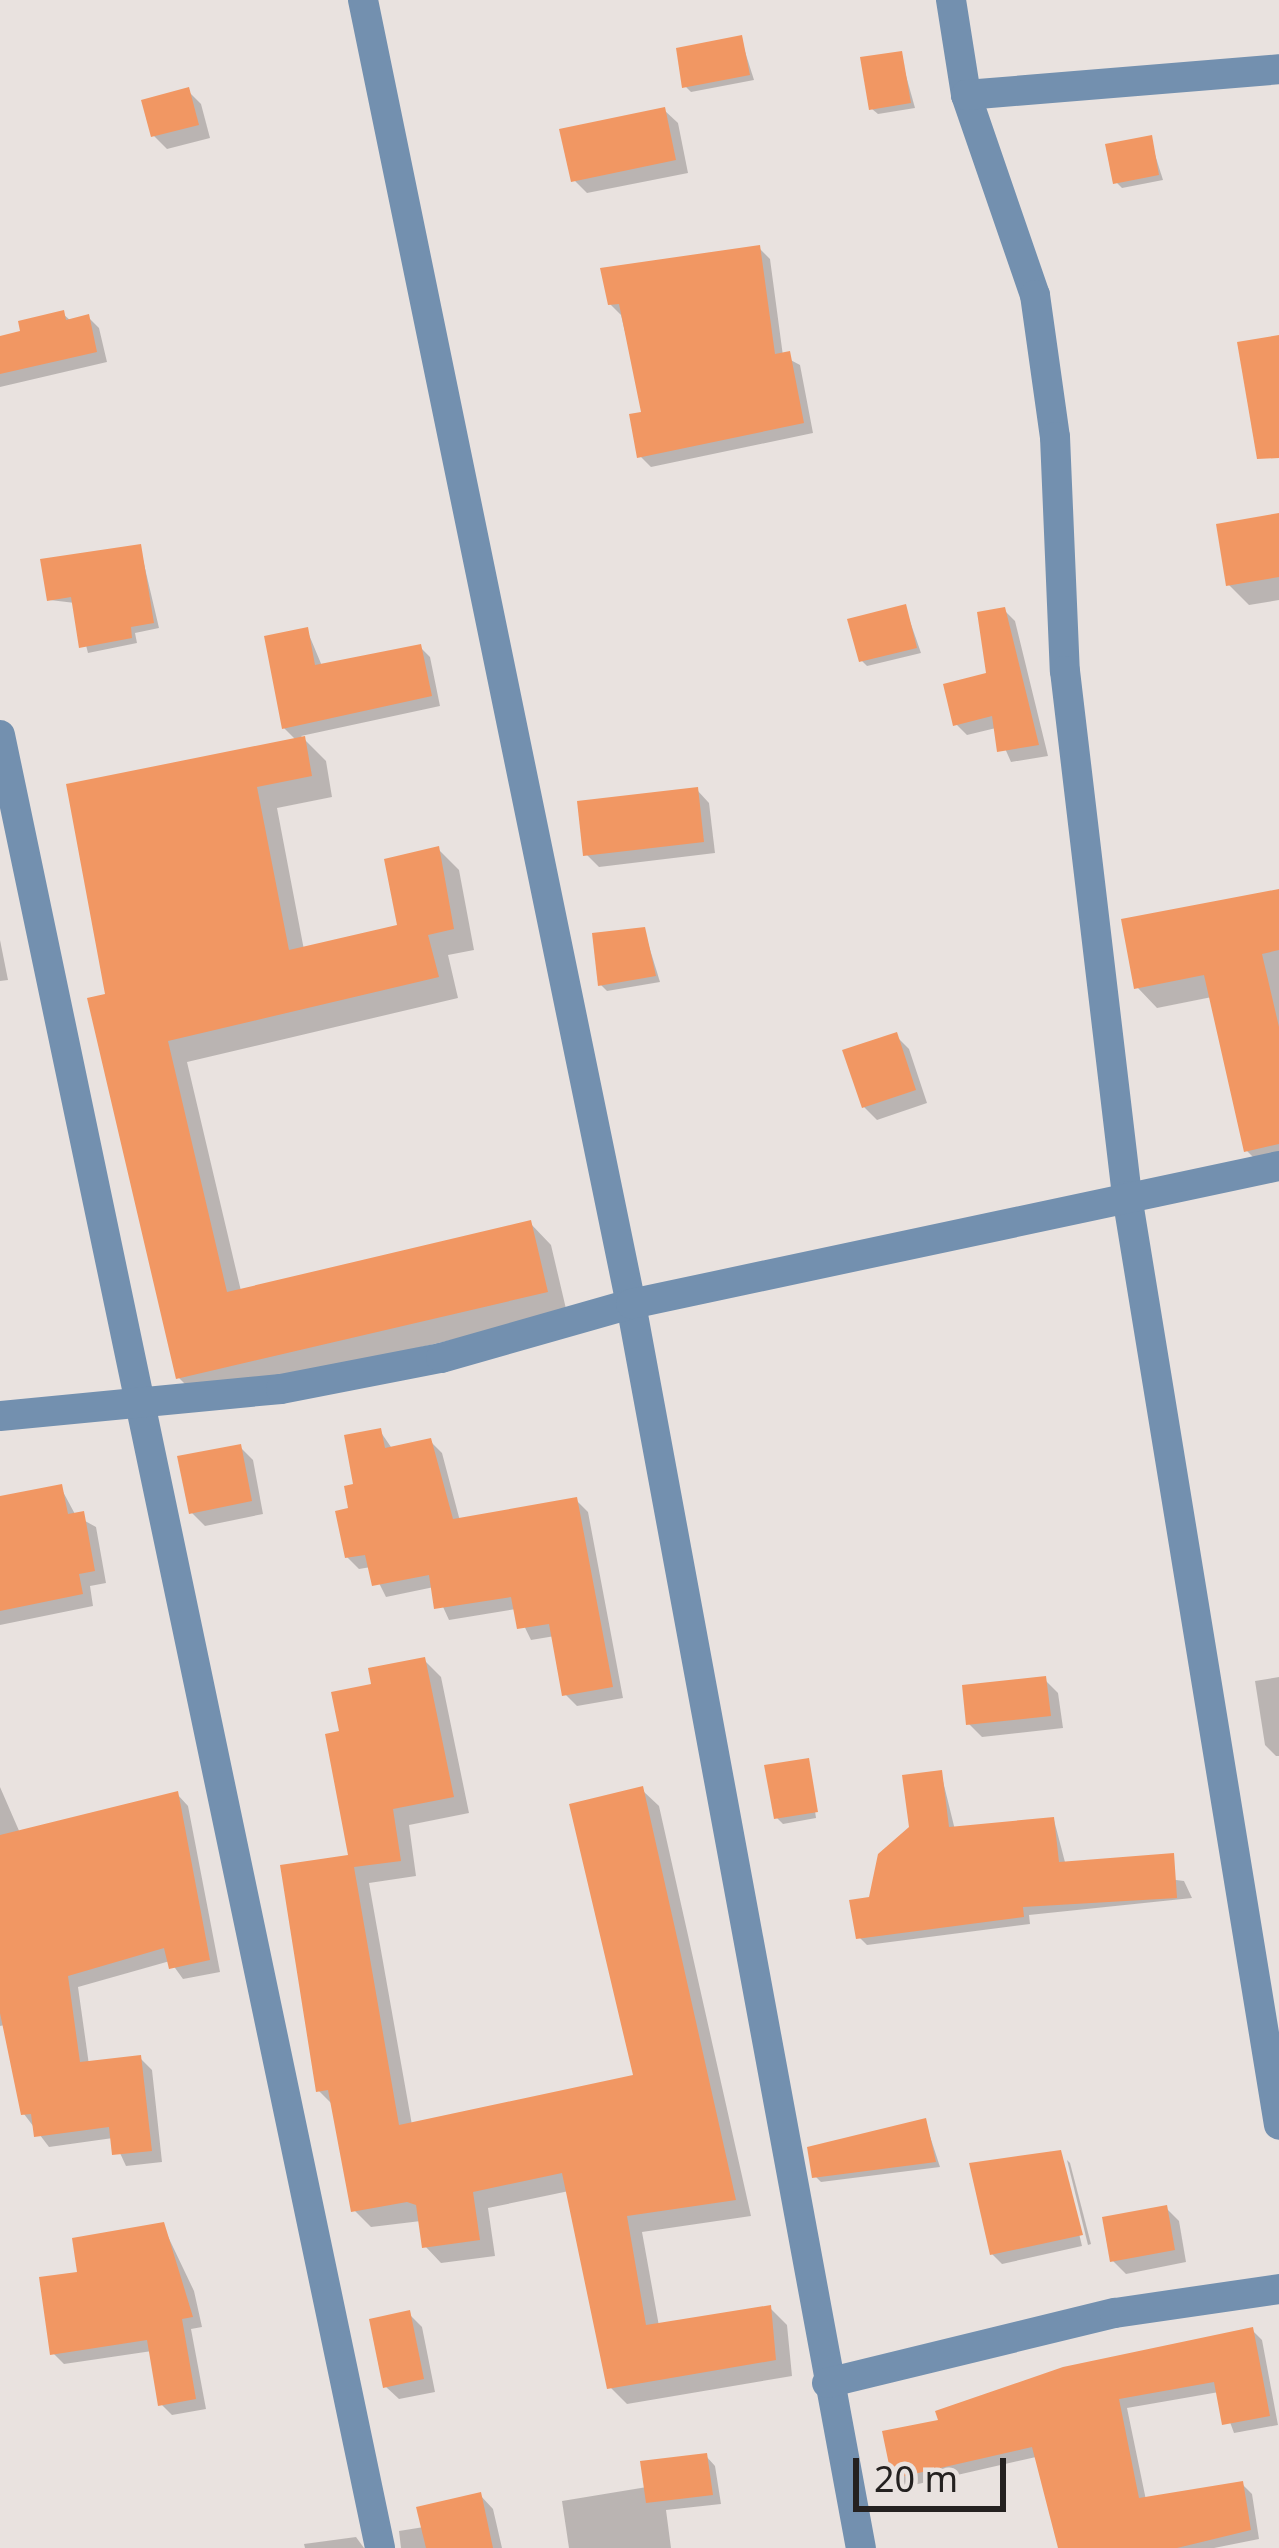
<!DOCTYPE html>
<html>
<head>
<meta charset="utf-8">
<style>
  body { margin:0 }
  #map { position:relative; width:1279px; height:2548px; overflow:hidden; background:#e9e2df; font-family:"Noto Sans",sans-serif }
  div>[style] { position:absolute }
  .shadow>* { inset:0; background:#0003 }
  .building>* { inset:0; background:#f19763 }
  .street>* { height:30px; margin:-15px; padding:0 15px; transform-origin:15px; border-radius:15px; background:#7390af }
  span { translate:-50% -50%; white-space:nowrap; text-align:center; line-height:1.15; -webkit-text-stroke:12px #e9e2df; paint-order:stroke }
  .scale { position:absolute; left:853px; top:2458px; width:153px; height:54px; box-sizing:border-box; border:6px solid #242120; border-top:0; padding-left:15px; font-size:36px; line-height:42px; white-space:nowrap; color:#242120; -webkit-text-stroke:9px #e9e2df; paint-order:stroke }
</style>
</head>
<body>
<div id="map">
  <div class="shadow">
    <div style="clip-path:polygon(741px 39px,754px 80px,691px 92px,685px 86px)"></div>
    <div style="clip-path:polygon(900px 54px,915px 108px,878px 114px,872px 109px)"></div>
    <div style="clip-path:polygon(188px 91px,201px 104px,210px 138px,167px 149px,154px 136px)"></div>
    <div style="clip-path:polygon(664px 110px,678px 123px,688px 173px,587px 193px,574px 180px)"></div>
    <div style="clip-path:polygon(1150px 139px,1163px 180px,1122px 188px,1116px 182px)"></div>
    <div style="clip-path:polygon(759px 248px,770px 259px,783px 356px,800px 365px,813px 433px,651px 467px,640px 456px,645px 414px,621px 315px,610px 304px)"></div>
    <div style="clip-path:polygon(63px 314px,71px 321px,88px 317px,99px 328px,107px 362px,0 387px,0 340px)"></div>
    <div style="clip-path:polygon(1279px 516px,1279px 600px,1249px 605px,1229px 585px)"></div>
    <div style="clip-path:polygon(140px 547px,159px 628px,135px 633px,137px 643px,88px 653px,75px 603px,50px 600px)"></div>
    <div style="clip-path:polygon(905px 607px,921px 653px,867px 666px,861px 660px)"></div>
    <div style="clip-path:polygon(1004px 610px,1015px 621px,1048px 756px,1011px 762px,996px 728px,967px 735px,956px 724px,989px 676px)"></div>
    <div style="clip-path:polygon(307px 630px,322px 666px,420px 647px,430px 657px,440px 706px,301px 736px,326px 761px,332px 797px,277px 808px,304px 950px,400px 927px,438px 849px,459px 870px,474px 950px,448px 955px,458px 998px,187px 1062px,241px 1291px,530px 1223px,551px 1245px,567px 1313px,200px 1399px,179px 1378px,69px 787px,297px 741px,284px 728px)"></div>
    <div style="clip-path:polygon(697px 790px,709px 803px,715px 853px,599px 867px,586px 854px)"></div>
    <div style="clip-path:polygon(1279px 891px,1279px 1168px,1267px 1171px,1247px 1151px,1212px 997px,1157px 1008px,1137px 987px)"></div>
    <div style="clip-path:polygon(644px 930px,660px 982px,607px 991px,601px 985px)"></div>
    <div style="clip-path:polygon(0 940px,8px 980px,0 981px)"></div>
    <div style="clip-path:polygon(896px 1036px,909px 1049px,927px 1103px,877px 1120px,864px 1107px)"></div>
    <div style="clip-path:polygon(380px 1431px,393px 1450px,430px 1441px,442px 1453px,460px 1521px,576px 1500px,588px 1512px,623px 1698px,577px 1706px,565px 1694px,555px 1636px,531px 1640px,516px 1609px,449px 1620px,434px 1587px,386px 1597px,371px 1567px,359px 1569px,347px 1557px,356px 1486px)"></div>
    <div style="clip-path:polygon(240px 1447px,253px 1460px,263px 1514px,205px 1526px,192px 1513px)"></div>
    <div style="clip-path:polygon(61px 1488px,76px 1516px,96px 1527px,106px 1583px,90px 1586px,93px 1606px,0 1625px,0 1499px)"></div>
    <div style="clip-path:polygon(424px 1660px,441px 1677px,469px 1813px,409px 1825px,416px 1876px,369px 1883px,412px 2125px,636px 2077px,642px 1790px,659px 1806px,751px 2216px,642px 2232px,659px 2326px,770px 2308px,787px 2325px,792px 2376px,627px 2404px,610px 2387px,569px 2191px,488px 2208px,495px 2256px,441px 2263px,425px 2246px,421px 2221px,371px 2227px,354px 2210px,334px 2106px,319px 2091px,352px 1857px,343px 1734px,374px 1686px)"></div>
    <div style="clip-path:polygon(1279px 1677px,1279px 1756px,1276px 1756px,1265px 1745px,1255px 1681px)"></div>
    <div style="clip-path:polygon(1045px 1680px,1058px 1693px,1063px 1728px,982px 1737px,969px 1724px)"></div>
    <div style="clip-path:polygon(808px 1761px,816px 1818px,783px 1824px,777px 1818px)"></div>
    <div style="clip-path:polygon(941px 1773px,955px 1830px,1054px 1820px,1066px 1866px,1184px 1881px,1192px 1898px,1029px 1915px,1030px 1924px,867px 1945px,859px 1937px,871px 1899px)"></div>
    <div style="clip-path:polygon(0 1787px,20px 1833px,177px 1794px,188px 1806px,220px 1972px,183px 1979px,170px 1961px,78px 1987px,89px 2065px,140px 2058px,152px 2070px,162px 2162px,126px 2166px,113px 2138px,49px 2147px,24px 2114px,9px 2024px,0 2026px)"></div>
    <div style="clip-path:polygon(925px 2121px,940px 2167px,821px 2182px,815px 2176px)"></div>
    <div style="clip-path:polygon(1060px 2153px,1082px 2246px,1002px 2264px,992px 2254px)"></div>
    <div style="clip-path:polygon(1067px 2160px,1070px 2163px,1091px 2244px,1088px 2245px)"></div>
    <div style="clip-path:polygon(1166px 2208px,1179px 2221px,1186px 2262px,1126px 2274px,1113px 2261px)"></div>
    <div style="clip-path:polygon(163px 2226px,194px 2291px,202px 2327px,191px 2329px,206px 2409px,172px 2415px,161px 2404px,152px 2351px,64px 2364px,53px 2353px,80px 2274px)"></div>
    <div style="clip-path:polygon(409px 2314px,422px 2327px,435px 2392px,399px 2399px,385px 2386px)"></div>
    <div style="clip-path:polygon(1252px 2330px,1262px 2340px,1278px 2425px,1234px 2433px,1219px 2392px,1127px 2408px,1146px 2500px,1242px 2484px,1252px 2494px,1259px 2539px,1214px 2548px,1061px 2548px,1036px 2457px,905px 2487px,895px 2477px,942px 2422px)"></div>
    <div style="clip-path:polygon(706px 2456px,715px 2466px,721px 2504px,666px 2510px,671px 2548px,569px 2548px,562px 2501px,647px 2487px)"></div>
    <div style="clip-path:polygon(480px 2495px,493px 2509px,502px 2548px,401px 2548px,399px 2531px,424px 2527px)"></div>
    <div style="clip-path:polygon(356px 2537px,364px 2548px,305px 2548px,304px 2544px)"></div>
  </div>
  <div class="building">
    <div style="clip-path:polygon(742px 35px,750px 75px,682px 88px,676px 48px)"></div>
    <div style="clip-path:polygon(902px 51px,911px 103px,869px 110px,860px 57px)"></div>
    <div style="clip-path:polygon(189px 87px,199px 125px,151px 137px,141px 100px)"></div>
    <div style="clip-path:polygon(665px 107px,676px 160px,571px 182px,559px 129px)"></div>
    <div style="clip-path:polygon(1152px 135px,1159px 175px,1113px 184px,1105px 144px)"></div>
    <div style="clip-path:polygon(760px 245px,775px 354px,790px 351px,804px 423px,637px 458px,629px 414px,641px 412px,619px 304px,608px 305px,600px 268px)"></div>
    <div style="clip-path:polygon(64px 310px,66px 320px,89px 314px,97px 352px,0 374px,0 336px,20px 331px,18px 321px)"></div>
    <div style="clip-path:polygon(1279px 335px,1279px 458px,1257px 459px,1237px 342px)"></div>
    <div style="clip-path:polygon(1279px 513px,1279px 577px,1226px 586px,1216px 524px)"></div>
    <div style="clip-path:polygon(141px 544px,154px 623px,131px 627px,132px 638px,79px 648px,71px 597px,47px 601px,40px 559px)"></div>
    <div style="clip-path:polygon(906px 604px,917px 648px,859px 662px,847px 619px)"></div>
    <div style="clip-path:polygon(1005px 607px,1039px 745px,997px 752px,992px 716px,953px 726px,943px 684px,986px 673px,977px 612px)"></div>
    <div style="clip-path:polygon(308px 627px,315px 665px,421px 644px,432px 696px,282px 729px,264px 636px)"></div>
    <div style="clip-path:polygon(305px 736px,312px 776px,257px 787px,289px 950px,397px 925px,384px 859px,439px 846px,454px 929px,428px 935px,439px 977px,168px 1041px,227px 1292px,531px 1220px,548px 1292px,176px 1379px,87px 998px,105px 994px,66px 784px)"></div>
    <div style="clip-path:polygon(698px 787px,704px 842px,583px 856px,577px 801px)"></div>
    <div style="clip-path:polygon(1279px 889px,1279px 950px,1262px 954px,1279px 1027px,1279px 1144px,1244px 1152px,1204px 975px,1134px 989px,1121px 919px)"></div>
    <div style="clip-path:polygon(645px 927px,656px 976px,598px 986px,592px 933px)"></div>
    <div style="clip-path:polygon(897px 1032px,916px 1090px,862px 1108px,842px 1050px)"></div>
    <div style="clip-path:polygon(381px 1428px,385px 1448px,431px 1438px,453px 1519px,577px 1497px,613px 1687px,562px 1696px,549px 1624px,517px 1629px,511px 1597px,434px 1609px,429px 1575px,372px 1586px,365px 1555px,345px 1558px,335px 1511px,348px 1508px,344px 1486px,353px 1484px,344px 1435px)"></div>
    <div style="clip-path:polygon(241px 1444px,252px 1501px,189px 1514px,177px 1456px)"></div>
    <div style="clip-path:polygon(62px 1484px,68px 1514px,84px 1511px,95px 1571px,79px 1574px,83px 1594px,0 1611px,0 1496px)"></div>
    <div style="clip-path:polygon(425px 1657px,454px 1797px,393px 1809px,401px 1861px,354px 1867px,399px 2125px,633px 2075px,569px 1804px,643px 1786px,736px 2200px,627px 2216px,646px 2325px,771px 2305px,776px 2360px,607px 2389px,562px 2173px,473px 2192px,480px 2240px,422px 2248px,416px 2205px,407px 2202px,351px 2212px,328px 2090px,316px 2092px,280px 1865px,348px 1855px,325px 1734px,339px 1731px,331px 1692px,371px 1684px,368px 1668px)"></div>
    <div style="clip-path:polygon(1046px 1676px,1051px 1716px,966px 1725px,962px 1685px)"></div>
    <div style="clip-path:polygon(809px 1758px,818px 1812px,774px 1819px,764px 1765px)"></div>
    <div style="clip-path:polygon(942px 1770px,949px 1827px,1054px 1817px,1059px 1862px,1174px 1853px,1177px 1898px,1023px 1907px,1024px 1917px,856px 1939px,849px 1900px,869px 1897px,878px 1854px,909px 1827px,902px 1775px)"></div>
    <div style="clip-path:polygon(178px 1791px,210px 1960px,169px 1969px,164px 1948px,68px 1976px,80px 2062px,141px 2055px,152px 2151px,112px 2155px,109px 2127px,34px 2137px,31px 2114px,21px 2115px,0 2013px,0 1835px)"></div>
    <div style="clip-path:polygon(926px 2118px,936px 2162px,812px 2178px,807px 2147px)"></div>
    <div style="clip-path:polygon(1061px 2150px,1083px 2235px,990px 2255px,969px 2163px)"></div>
    <div style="clip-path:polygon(1167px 2205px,1175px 2250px,1110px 2262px,1102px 2217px)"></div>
    <div style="clip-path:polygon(164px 2222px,193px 2317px,182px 2319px,196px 2399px,158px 2406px,147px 2340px,50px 2355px,39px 2277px,77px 2272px,72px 2238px)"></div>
    <div style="clip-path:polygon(410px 2310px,424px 2379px,383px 2388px,369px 2319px)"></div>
    <div style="clip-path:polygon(1253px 2327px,1270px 2416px,1222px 2425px,1214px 2382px,1119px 2399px,1139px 2498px,1243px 2481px,1251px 2530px,1177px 2548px,1058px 2548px,1032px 2447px,892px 2479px,882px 2431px,938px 2420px,935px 2411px,1063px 2367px)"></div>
    <div style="clip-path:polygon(707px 2453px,713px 2495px,646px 2503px,640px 2461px)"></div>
    <div style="clip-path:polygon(481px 2492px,493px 2548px,426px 2548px,416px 2507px)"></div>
  </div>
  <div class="street">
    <div style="left:363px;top:0;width:1331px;rotate:78.39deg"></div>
    <div style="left:631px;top:1304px;width:1265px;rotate:79.53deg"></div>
    <div style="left:951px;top:0;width:96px;rotate:81deg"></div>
    <div style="left:966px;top:95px;width:212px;rotate:71deg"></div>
    <div style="left:1035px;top:295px;width:143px;rotate:82deg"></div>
    <div style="left:1055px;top:437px;width:234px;rotate:87.6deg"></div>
    <div style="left:1065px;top:671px;width:529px;rotate:83.26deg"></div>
    <div style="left:1127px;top:1196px;width:941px;rotate:80.71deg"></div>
    <div style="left:966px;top:95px;width:314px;rotate:-4.7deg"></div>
    <div style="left:0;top:735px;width:1852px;rotate:78.16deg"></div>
    <div style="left:0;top:1416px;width:282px;rotate:-5.5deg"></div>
    <div style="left:281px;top:1389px;width:163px;rotate:-11deg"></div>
    <div style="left:441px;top:1358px;width:198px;rotate:-15.9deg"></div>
    <div style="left:631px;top:1304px;width:663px;rotate:-12.02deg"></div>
    <div style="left:827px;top:2383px;width:296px;rotate:-13.7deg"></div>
    <div style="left:1115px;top:2313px;width:166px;rotate:-8.3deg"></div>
  </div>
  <div class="scale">20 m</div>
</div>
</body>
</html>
